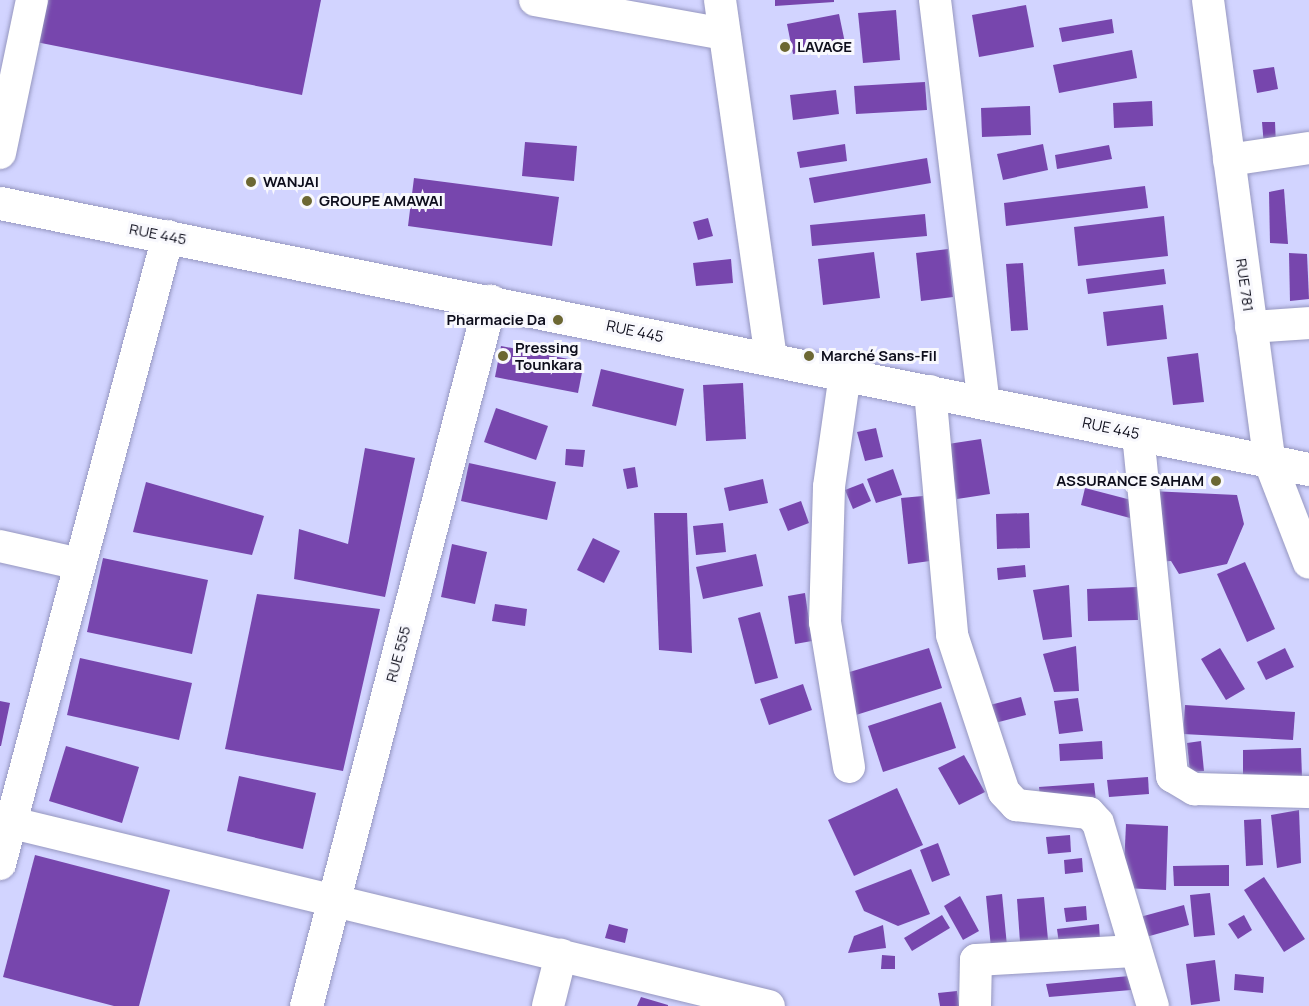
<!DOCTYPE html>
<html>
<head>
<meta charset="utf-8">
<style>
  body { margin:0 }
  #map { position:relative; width:1309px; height:1006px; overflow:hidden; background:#d2d4ff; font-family:Manrope,sans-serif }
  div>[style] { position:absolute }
  .building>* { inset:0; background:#7746ad }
  .roads { filter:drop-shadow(0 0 2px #9697c0) drop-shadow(0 0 2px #9697c0) }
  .minor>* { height:32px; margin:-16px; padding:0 16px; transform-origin:16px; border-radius:16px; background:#fff }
  .tertiary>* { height:33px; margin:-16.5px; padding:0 16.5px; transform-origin:16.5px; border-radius:16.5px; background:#fff }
  .dots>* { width:16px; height:16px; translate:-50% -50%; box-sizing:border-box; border:3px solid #f8f8fd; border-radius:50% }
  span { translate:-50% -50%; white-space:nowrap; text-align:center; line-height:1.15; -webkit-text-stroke:6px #f8f8fd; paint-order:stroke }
  .poi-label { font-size:15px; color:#0e0e1c; font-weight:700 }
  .left { translate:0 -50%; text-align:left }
  .right { translate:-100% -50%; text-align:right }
  .street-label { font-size:15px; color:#0e0e1c }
</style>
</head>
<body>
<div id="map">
  <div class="building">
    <div style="clip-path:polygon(40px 0,321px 0,302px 95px,31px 41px)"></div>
    <div style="clip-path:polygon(775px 0,834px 0,834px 2px,775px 6px)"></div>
    <div style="clip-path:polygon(1026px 5px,1034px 47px,979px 57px,972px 15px)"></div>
    <div style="clip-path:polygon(896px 10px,900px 60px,863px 63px,858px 13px)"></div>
    <div style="clip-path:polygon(839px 14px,845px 43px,793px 54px,787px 24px)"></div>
    <div style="clip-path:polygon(1112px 19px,1114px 33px,1062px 42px,1059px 28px)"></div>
    <div style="clip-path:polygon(1132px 50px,1137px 78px,1059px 93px,1053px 65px)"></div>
    <div style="clip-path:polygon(1274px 67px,1278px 89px,1257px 93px,1253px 70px)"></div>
    <div style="clip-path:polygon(925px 82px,927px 110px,856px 114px,854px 86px)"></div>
    <div style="clip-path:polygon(836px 90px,839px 114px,793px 120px,790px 95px)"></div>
    <div style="clip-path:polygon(1152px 101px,1153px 126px,1114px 128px,1113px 103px)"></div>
    <div style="clip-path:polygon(1030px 106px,1031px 135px,982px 137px,981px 108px)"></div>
    <div style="clip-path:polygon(1262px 122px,1275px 122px,1276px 146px,1264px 146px)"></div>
    <div style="clip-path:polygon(525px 142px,577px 146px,574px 181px,522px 176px)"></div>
    <div style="clip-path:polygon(845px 144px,847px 161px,800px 168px,797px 152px)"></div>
    <div style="clip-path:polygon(1043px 144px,1048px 170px,1003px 180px,997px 154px)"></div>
    <div style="clip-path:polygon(1109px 145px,1112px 159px,1057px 169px,1055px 155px)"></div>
    <div style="clip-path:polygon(927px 158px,931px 183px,814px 203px,809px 178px)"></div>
    <div style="clip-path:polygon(414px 178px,559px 197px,552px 246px,408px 226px)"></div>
    <div style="clip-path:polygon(1145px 186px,1148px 208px,1006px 226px,1004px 203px)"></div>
    <div style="clip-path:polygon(1284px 189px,1288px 244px,1270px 243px,1269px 192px)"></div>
    <div style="clip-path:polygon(925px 214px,927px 236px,812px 246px,810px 225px)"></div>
    <div style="clip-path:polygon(1164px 216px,1168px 256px,1078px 266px,1074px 227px)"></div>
    <div style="clip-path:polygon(708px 218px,713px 236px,698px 240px,693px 222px)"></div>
    <div style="clip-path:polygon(948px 249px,953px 297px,921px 301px,916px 253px)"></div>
    <div style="clip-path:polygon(874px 252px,880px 298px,823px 305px,818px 259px)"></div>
    <div style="clip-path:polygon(1289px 253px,1307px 254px,1309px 299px,1290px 301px)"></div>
    <div style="clip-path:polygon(731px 259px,733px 283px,696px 286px,693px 263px)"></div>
    <div style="clip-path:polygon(1023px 263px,1028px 330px,1011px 331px,1006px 264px)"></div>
    <div style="clip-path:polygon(1164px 269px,1166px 284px,1088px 294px,1086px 279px)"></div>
    <div style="clip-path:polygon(1163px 305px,1167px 339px,1107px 346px,1103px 312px)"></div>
    <div style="clip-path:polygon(501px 346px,584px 362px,578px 393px,495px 377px)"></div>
    <div style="clip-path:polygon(1198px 353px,1204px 402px,1173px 405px,1167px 357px)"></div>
    <div style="clip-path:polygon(601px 369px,684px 389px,676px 426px,592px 406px)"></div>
    <div style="clip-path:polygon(743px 383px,746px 439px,706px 441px,703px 385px)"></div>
    <div style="clip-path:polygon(496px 408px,548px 426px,536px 460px,484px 442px)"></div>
    <div style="clip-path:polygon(876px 428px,883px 457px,865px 461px,857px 432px)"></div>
    <div style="clip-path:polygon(981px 439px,990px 494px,957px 499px,948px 444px)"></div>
    <div style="clip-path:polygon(365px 448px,415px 458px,385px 597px,294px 579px,299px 529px,348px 544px)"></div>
    <div style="clip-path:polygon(566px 449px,585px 450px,583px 467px,565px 465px)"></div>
    <div style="clip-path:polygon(469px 463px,556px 482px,547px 520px,461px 501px)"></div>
    <div style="clip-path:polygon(635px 467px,638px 487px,627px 489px,623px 469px)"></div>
    <div style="clip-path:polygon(893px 469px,902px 495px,876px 503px,867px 479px)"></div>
    <div style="clip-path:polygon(763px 479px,768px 503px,729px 511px,724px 488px)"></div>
    <div style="clip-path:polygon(146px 482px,264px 516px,252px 555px,133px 532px)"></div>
    <div style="clip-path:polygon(863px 483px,871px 501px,853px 509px,845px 490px)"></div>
    <div style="clip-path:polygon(1085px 488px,1135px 501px,1130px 518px,1081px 505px)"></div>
    <div style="clip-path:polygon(1150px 491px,1237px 495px,1244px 524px,1227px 564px,1179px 574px,1171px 561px,1155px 562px)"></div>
    <div style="clip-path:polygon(923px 496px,930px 561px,908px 564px,901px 498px)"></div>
    <div style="clip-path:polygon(801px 501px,809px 523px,788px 531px,779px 509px)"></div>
    <div style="clip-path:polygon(654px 513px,687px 513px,692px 653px,659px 650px)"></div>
    <div style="clip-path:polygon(1029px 513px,1030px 548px,997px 549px,996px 514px)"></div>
    <div style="clip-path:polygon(723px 523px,726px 552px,696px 555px,693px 526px)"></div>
    <div style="clip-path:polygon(593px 538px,620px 551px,604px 583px,577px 570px)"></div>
    <div style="clip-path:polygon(452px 544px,487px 552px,475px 604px,441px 597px)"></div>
    <div style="clip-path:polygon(756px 554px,763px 586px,703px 599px,696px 567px)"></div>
    <div style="clip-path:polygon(103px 558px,208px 580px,192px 654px,87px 632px)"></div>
    <div style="clip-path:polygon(1245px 562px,1275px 629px,1247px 642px,1217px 574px)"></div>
    <div style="clip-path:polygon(1025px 565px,1026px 577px,998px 580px,997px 568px)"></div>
    <div style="clip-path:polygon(1069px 585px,1072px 637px,1043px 640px,1033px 590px)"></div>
    <div style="clip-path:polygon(1137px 587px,1138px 620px,1088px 621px,1087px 589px)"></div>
    <div style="clip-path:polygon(805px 593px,812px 641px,795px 644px,788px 596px)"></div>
    <div style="clip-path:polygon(257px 594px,380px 609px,343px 771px,225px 749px)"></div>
    <div style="clip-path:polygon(495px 604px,527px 609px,525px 626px,492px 621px)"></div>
    <div style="clip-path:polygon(760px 612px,778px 678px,755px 684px,738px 618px)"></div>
    <div style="clip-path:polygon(1076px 646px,1079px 691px,1054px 692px,1043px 654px)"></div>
    <div style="clip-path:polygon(929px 648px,942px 688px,856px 715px,843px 674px)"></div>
    <div style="clip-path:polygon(1220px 648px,1245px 689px,1226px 700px,1201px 659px)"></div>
    <div style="clip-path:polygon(1285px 648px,1294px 667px,1266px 680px,1257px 662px)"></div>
    <div style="clip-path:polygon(80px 658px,192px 683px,179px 740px,67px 715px)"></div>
    <div style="clip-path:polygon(803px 684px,812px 710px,769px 725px,760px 699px)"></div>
    <div style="clip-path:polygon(1021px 697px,1026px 715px,995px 723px,990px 705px)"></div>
    <div style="clip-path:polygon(1078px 698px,1083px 731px,1059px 734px,1054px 701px)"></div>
    <div style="clip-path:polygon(0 701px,10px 703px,1px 746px,0 746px)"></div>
    <div style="clip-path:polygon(941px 702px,956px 748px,883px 772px,868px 726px)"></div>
    <div style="clip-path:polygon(1185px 705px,1295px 712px,1293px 740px,1183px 734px)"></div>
    <div style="clip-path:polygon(1102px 741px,1103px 759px,1060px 761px,1059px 744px)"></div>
    <div style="clip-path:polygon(1201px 741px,1204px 771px,1190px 772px,1187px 743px)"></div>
    <div style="clip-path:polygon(66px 746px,139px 767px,122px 823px,49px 801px)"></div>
    <div style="clip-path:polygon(1301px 748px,1302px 778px,1243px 780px,1243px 750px)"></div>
    <div style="clip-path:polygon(964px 755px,985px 792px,959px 805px,938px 768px)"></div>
    <div style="clip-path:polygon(239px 776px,316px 793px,303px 849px,227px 831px)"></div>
    <div style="clip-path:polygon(1148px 777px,1149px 794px,1109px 797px,1107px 780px)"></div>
    <div style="clip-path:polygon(1094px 783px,1096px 801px,1041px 806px,1039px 787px)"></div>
    <div style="clip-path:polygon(897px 788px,923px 845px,854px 876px,828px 820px)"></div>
    <div style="clip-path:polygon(1299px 810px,1301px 863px,1277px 868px,1271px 815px)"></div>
    <div style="clip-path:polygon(1261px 819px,1263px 865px,1246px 866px,1244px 820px)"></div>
    <div style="clip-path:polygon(1126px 824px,1168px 826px,1166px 890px,1123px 888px)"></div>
    <div style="clip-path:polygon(1070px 835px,1071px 852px,1048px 854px,1046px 837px)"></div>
    <div style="clip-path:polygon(938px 843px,950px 875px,932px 882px,920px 850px)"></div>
    <div style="clip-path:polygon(35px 855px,170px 890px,139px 1006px,114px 1006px,3px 977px)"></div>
    <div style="clip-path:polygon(1082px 858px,1083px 872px,1065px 874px,1064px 860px)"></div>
    <div style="clip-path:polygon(1229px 865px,1229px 886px,1174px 886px,1173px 866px)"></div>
    <div style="clip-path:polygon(911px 869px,930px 914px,898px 926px,864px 911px,855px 891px)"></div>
    <div style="clip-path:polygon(1264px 877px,1305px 939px,1284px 952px,1244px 890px)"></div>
    <div style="clip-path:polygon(1210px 893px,1215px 935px,1194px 937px,1190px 895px)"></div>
    <div style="clip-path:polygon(1002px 894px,1007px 946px,991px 948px,986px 896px)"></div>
    <div style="clip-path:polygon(960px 896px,979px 931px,963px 940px,944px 906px)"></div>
    <div style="clip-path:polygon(1044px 897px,1048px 940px,1020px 942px,1017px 899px)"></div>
    <div style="clip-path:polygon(1184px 905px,1189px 925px,1146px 937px,1140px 917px)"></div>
    <div style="clip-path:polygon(1086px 906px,1087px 920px,1066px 922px,1064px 908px)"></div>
    <div style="clip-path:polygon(942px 915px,950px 928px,912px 951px,904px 938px)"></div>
    <div style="clip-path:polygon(1244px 915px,1252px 930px,1238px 939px,1228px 924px)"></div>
    <div style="clip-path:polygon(609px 924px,628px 929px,625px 943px,605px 938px)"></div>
    <div style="clip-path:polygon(1099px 924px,1100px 940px,1059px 944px,1057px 929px)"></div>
    <div style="clip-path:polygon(883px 925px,886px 948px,848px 953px,854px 936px)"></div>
    <div style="clip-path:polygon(882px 955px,895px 956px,895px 969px,881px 969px)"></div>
    <div style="clip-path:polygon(1215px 960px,1220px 1001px,1191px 1005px,1186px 964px)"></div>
    <div style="clip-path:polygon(1235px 974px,1264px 977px,1263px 993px,1234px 990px)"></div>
    <div style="clip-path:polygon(1129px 976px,1131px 990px,1049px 997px,1046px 984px)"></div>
    <div style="clip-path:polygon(957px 991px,959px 1006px,940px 1006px,938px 993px)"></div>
    <div style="clip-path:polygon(641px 997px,668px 1005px,668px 1006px,637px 1006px)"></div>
  </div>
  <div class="roads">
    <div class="minor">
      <div style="left:535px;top:0;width:192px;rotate:10.2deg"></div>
      <div style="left:720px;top:0;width:362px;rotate:81.9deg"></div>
      <div style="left:935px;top:0;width:405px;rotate:83.1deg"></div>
      <div style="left:1208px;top:0;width:464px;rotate:82.4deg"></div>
      <div style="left:1269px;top:460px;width:110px;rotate:68.8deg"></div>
      <div style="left:0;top:153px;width:156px;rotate:-78.2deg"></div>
      <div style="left:1229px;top:160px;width:81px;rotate:-8.5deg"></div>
      <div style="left:1251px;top:327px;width:58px;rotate:-3.9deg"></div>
      <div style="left:845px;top:374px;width:114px;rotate:98.1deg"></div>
      <div style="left:829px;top:487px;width:135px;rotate:91.7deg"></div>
      <div style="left:825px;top:622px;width:147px;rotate:80.6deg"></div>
      <div style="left:930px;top:391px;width:245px;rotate:84.8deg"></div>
      <div style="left:952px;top:635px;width:165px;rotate:71.7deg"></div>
      <div style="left:1004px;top:792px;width:18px;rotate:47deg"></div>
      <div style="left:1016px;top:805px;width:73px;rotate:6.3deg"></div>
      <div style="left:1089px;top:813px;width:13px;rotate:48deg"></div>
      <div style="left:1098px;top:823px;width:191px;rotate:73.3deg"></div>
      <div style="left:1138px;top:434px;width:344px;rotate:84.3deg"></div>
      <div style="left:1172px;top:776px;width:26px;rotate:31deg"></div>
      <div style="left:1194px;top:789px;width:115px;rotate:1.5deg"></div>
      <div style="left:0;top:546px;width:82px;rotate:12.7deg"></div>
      <div style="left:0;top:820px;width:791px;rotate:13.6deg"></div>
      <div style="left:0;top:864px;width:650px;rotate:-75.02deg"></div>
      <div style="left:548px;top:1006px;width:53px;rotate:-75.7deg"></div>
      <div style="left:975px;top:1006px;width:46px;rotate:-88.8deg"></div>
      <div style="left:976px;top:960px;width:158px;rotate:-3.3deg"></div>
    </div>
    <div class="tertiary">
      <div style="left:0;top:203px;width:1336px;rotate:11.49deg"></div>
      <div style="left:306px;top:1006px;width:729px;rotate:-75.37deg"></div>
    </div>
  </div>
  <div class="dots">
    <div style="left:785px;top:47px;background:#6c6733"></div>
    <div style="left:251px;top:182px;background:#6c6733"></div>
    <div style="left:307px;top:201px;background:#6c6733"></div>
    <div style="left:558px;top:320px;background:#6c6733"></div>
    <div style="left:503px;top:356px;background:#6c6733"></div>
    <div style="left:809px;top:356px;background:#6c6733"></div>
    <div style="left:1216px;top:481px;background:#6c6733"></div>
  </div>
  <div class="poi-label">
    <span class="left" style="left:797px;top:47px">LAVAGE</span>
    <span class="left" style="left:263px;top:182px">WANJAI</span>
    <span class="left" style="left:319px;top:201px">GROUPE AMAWAI</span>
    <span class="right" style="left:546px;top:320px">Pharmacie Da</span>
    <span class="left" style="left:515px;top:356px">Pressing<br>Tounkara</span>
    <span class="left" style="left:821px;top:356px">Marché Sans-Fil</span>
    <span class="right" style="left:1204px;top:481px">ASSURANCE SAHAM</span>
  </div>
  <div class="street-label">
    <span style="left:158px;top:234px;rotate:11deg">RUE 445</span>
    <span style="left:1245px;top:285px;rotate:82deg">RUE 781</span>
    <span style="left:635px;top:331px;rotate:12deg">RUE 445</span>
    <span style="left:1111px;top:428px;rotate:12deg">RUE 445</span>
    <span style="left:398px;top:654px;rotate:-75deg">RUE 555</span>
  </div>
</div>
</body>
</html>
